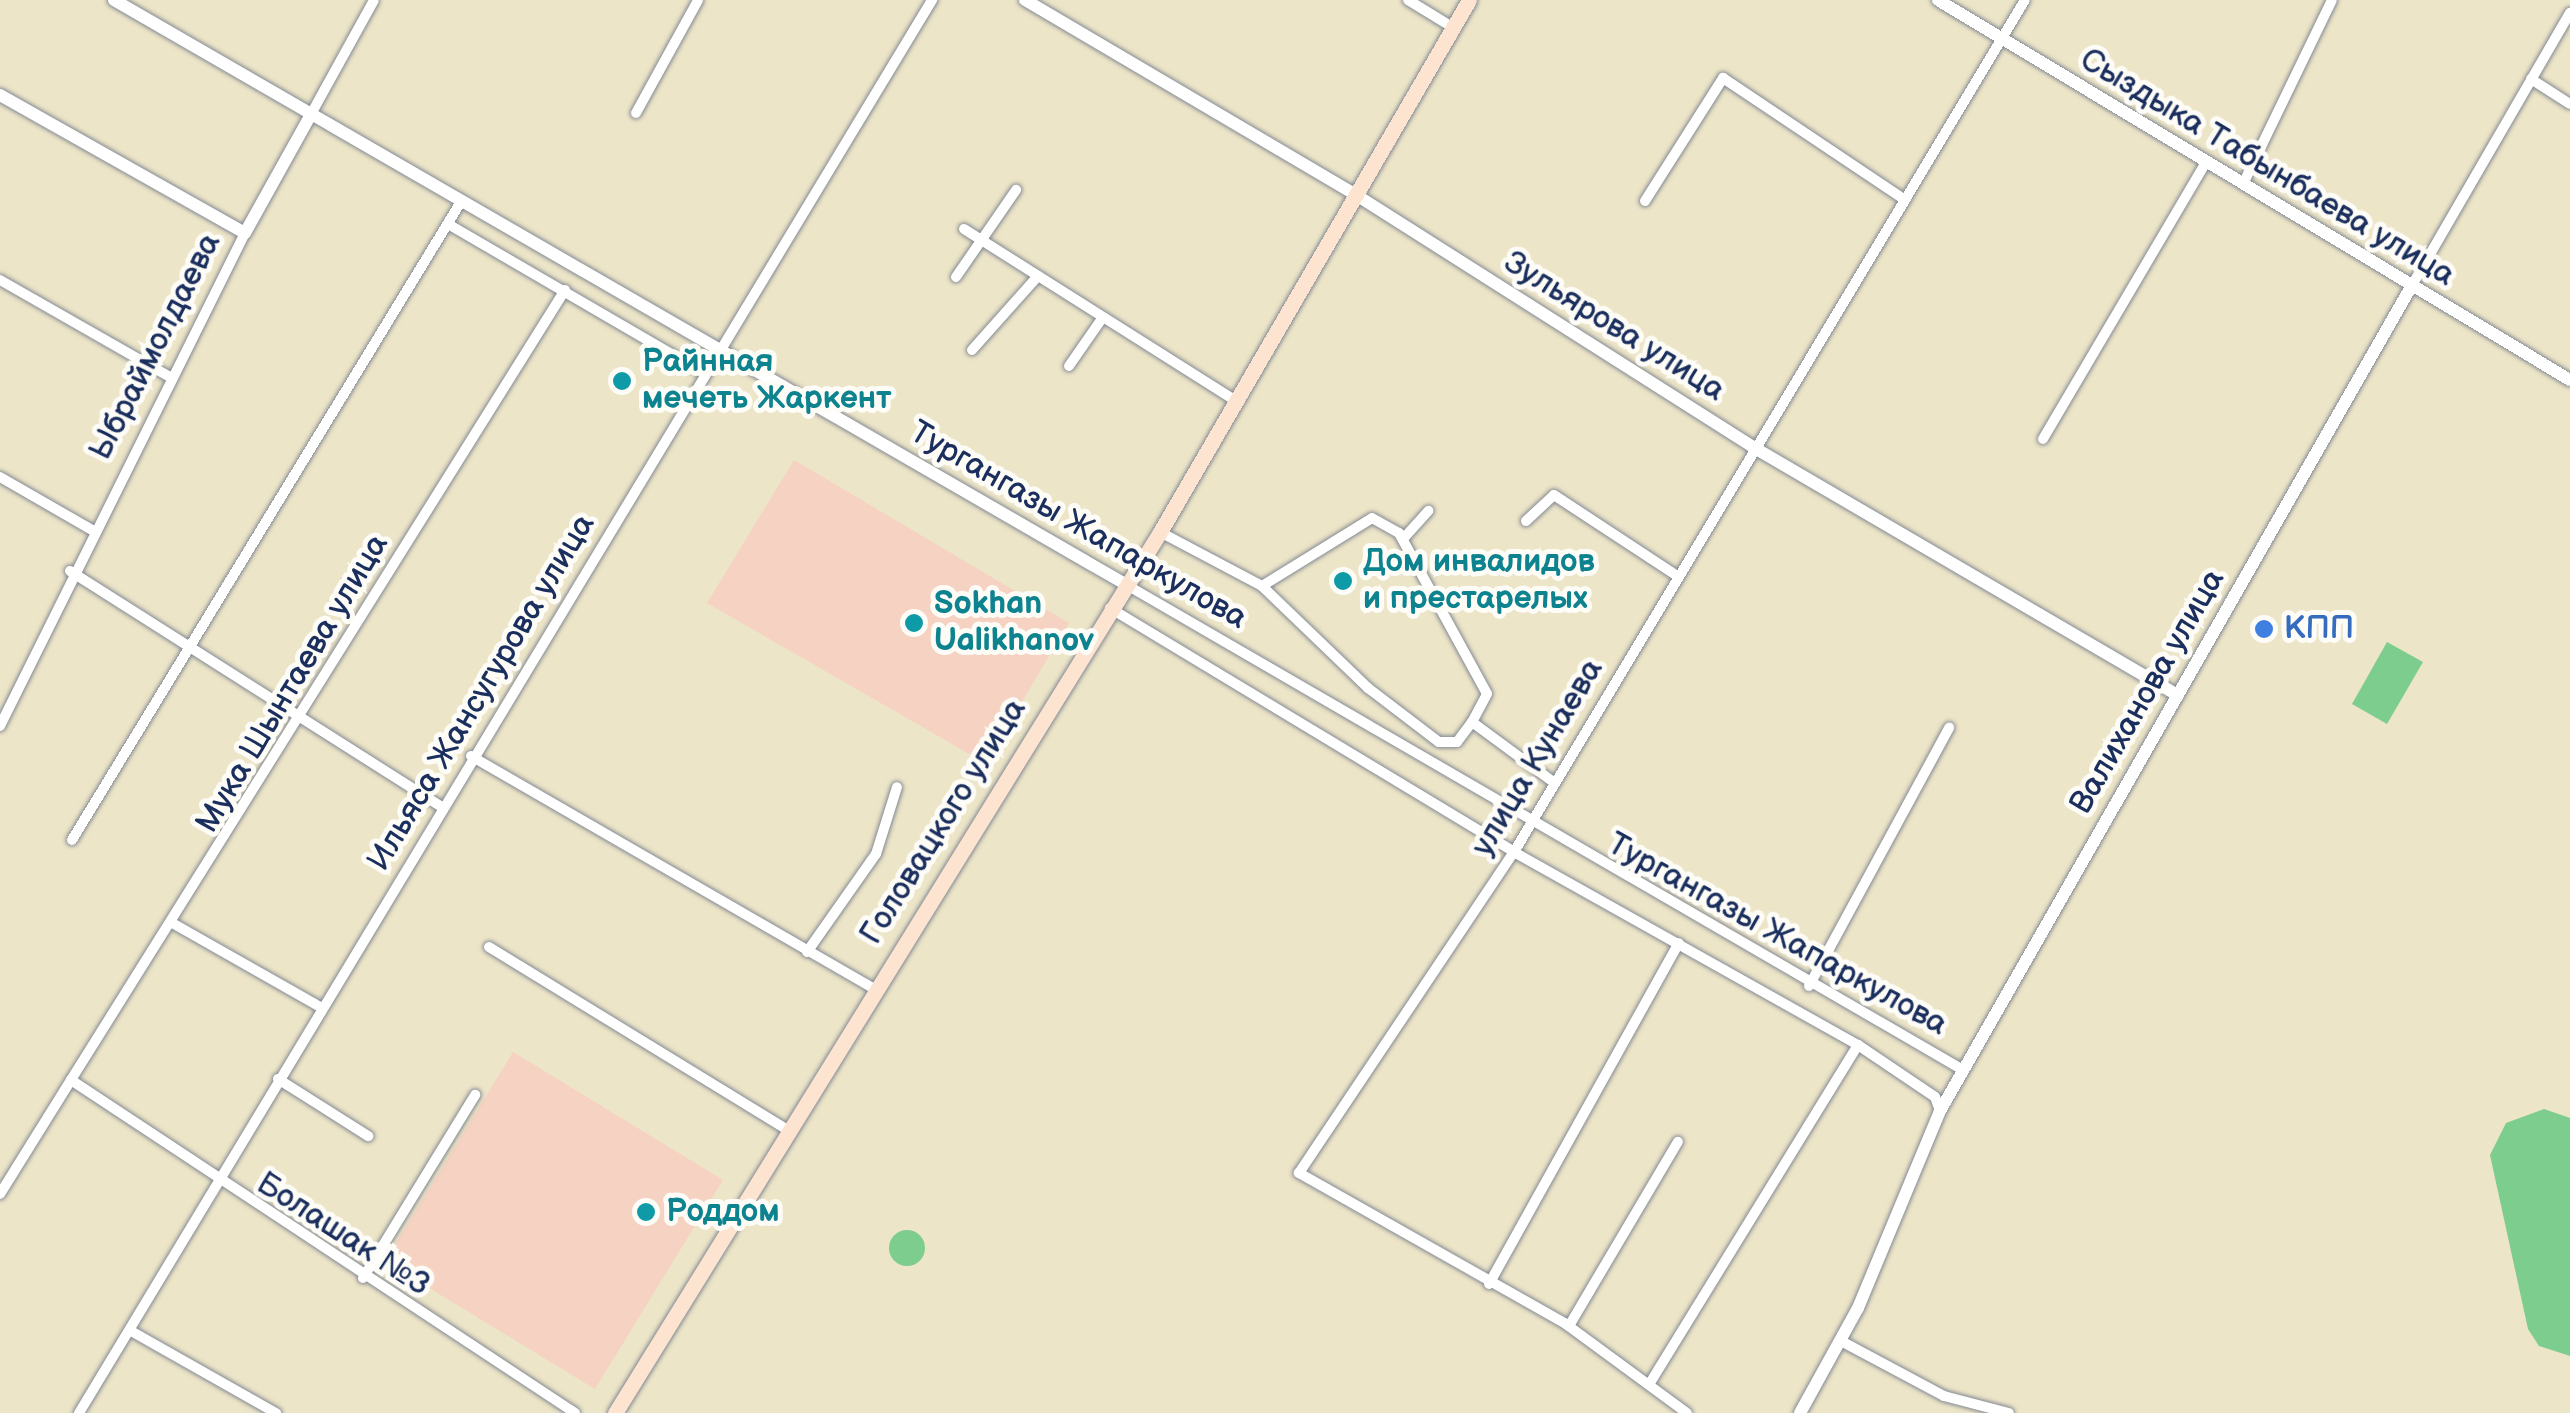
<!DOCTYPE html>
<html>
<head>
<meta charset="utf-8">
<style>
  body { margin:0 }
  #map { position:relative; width:2570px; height:1413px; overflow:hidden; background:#ede5c8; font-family:"Balsamiq Sans",sans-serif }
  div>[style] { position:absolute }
  .built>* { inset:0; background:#f5d2c2 }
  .green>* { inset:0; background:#7dcd8e }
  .round { border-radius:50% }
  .roads { filter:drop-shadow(0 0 2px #848a93) drop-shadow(0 0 2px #848a93) }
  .minor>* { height:10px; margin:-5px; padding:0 5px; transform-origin:5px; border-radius:5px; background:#fff }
  .tertiary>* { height:12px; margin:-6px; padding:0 6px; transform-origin:6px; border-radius:6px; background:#fff }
  .secondary>* { height:15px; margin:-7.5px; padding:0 7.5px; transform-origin:7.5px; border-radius:7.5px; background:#fde4d1 }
  .dots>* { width:28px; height:28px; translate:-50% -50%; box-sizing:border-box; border:5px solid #fdfcf7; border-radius:50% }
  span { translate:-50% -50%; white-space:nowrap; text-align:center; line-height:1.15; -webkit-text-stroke:10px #fdfcf7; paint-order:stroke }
  .street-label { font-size:32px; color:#1b2f5e }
  .culture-label { font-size:32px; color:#0d838f; font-weight:700 }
  .left { translate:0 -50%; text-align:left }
  .shop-label { font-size:32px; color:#366cbe; font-weight:700 }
</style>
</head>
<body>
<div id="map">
  <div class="built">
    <div style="clip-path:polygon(794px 460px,1069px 623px,985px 763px,707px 603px)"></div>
    <div style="clip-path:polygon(513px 1052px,723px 1180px,595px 1389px,385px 1261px)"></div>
  </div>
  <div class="green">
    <div style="clip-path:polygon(2387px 642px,2423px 662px,2387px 724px,2352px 704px)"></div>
    <div style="clip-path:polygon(2544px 1109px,2570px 1118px,2570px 1356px,2539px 1346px,2528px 1329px,2490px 1155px,2506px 1123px)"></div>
    <div class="round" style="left:889px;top:1230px;width:36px;height:36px"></div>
  </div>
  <div class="roads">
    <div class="minor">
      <div style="left:1408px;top:0;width:52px;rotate:31.5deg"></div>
      <div style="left:2531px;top:79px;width:46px;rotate:32.7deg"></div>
      <div style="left:636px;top:113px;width:129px;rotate:-61.2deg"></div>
      <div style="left:310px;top:116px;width:132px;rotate:-61.1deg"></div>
      <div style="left:2243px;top:184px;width:204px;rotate:-64.2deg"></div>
      <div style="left:1645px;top:201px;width:146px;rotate:-57.6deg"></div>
      <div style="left:1723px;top:78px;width:219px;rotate:33.8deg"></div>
      <div style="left:448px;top:224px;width:298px;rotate:30.2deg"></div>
      <div style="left:964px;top:229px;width:320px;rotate:32.3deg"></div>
      <div style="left:956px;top:277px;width:106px;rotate:-55.4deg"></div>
      <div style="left:0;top:280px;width:198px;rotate:29.7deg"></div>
      <div style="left:2411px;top:287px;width:317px;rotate:-59.9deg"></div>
      <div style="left:565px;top:290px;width:932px;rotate:122.02deg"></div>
      <div style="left:71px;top:1080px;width:604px;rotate:33.45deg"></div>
      <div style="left:972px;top:350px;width:99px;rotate:-48.3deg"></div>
      <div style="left:1069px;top:366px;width:56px;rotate:-55.2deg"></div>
      <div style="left:2043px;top:439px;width:319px;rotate:-59.5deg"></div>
      <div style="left:0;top:477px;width:106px;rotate:29.9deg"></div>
      <div style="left:1526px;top:521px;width:38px;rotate:-43deg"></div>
      <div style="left:1554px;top:495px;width:146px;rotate:33.3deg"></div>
      <div style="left:1160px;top:532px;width:115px;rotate:27.9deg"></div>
      <div style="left:1262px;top:586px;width:147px;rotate:43.9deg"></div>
      <div style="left:1368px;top:688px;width:89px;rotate:37.3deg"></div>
      <div style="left:1439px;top:742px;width:18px"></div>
      <div style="left:1457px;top:742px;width:25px;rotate:-53deg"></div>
      <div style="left:1472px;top:722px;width:99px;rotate:36.4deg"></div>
      <div style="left:1403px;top:539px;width:38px;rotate:-48deg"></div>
      <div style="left:70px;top:571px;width:438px;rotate:32.4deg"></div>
      <div style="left:1125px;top:584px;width:969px;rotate:30.11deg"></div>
      <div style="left:1262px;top:586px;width:129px;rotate:-31.7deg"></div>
      <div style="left:1372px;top:518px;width:31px;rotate:29deg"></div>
      <div style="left:1399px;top:533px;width:183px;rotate:61.3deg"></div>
      <div style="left:1487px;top:694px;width:32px;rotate:118deg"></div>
      <div style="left:1110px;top:608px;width:472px;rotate:31.1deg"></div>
      <div style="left:1514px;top:852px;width:394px;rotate:29.3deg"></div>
      <div style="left:1858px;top:1045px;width:93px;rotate:34deg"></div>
      <div style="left:1935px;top:1097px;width:15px;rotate:70deg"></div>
      <div style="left:0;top:726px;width:551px;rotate:-63.57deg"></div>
      <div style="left:471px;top:756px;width:464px;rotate:30deg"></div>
      <div style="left:72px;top:840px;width:749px;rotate:-58.64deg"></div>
      <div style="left:174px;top:924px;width:170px;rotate:29.6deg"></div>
      <div style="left:489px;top:947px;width:348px;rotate:31.5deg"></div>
      <div style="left:807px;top:952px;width:120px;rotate:-54.9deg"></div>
      <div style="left:876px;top:854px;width:70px;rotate:-72.6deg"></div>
      <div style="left:1809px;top:986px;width:294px;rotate:-61.5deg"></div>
      <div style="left:278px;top:1079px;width:107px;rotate:32.3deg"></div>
      <div style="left:0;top:1194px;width:134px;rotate:-58.1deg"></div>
      <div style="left:363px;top:1278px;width:215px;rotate:-58.5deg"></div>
      <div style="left:1489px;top:1284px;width:390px;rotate:-60.9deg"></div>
      <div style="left:1569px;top:1326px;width:214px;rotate:-59.4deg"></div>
      <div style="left:131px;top:1331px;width:167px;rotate:29.5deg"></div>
      <div style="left:1841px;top:1341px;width:117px;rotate:28.1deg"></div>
      <div style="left:1944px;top:1396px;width:67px;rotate:14.7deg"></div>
      <div style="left:1650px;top:1383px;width:397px;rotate:-58.4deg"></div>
      <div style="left:79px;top:1413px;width:1651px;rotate:-58.88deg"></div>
      <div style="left:1687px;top:1413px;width:150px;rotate:-143.7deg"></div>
      <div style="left:1566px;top:1324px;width:307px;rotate:-150.5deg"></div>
      <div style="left:1299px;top:1173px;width:386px;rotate:-56.2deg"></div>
      <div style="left:1514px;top:852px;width:993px;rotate:-59.05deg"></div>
    </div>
    <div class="tertiary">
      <div style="left:114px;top:0;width:1168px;rotate:30.01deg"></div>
      <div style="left:1025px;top:0;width:381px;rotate:30.5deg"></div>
      <div style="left:1353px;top:193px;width:474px;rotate:32.4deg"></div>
      <div style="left:1753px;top:447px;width:492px;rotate:30.3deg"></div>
      <div style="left:1938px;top:0;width:737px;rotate:31.02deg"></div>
      <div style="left:0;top:95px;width:281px;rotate:29.4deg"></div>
      <div style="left:245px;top:233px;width:134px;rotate:-60.9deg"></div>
      <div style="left:1800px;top:1413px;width:120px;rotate:-61.1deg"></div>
      <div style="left:1858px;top:1308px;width:213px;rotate:-67.4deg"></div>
      <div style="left:1940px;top:1111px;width:949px;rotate:-60.25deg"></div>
    </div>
    <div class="secondary">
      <div style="left:615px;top:1413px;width:1036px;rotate:-58.26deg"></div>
      <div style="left:1160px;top:532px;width:615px;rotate:-59.85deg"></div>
    </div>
  </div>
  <div class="dots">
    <div style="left:622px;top:381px;background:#0f9aa8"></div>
    <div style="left:1343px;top:581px;background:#0f9aa8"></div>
    <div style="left:914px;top:623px;background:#0f9aa8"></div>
    <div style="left:2264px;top:629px;background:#3f7fe0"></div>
    <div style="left:646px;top:1212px;background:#0f9aa8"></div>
  </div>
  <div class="street-label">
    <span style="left:2267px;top:168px;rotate:31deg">Сыздыка Табынбаева улица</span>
    <span style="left:1614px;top:327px;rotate:32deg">Зульярова улица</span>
    <span style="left:156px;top:347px;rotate:-63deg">Ыбраймолдаева</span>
    <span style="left:1078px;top:526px;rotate:30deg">Тургангазы Жапаркулова</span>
    <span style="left:293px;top:684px;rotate:-59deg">Мука Шынтаева улица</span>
    <span style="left:2148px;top:692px;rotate:-60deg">Валиханова улица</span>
    <span style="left:482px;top:693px;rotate:-59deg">Ильяса Жансугурова улица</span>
    <span style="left:1538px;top:758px;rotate:-59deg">улица Кунаева</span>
    <span style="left:944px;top:822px;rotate:-58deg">Головацкого улица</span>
    <span style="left:1777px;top:935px;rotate:29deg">Тургангазы Жапаркулова</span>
    <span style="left:343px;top:1235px;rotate:33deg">Болашак №3</span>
  </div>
  <div class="culture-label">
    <span class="left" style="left:642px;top:381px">Райнная<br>мечеть Жаркент</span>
    <span class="left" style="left:1363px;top:581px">Дом инвалидов<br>и престарелых</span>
    <span class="left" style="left:934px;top:623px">Sokhan<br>Ualikhanov</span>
    <span class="left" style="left:666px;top:1212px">Роддом</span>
  </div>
  <div class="shop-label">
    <span class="left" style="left:2284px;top:629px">КПП</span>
  </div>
</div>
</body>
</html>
